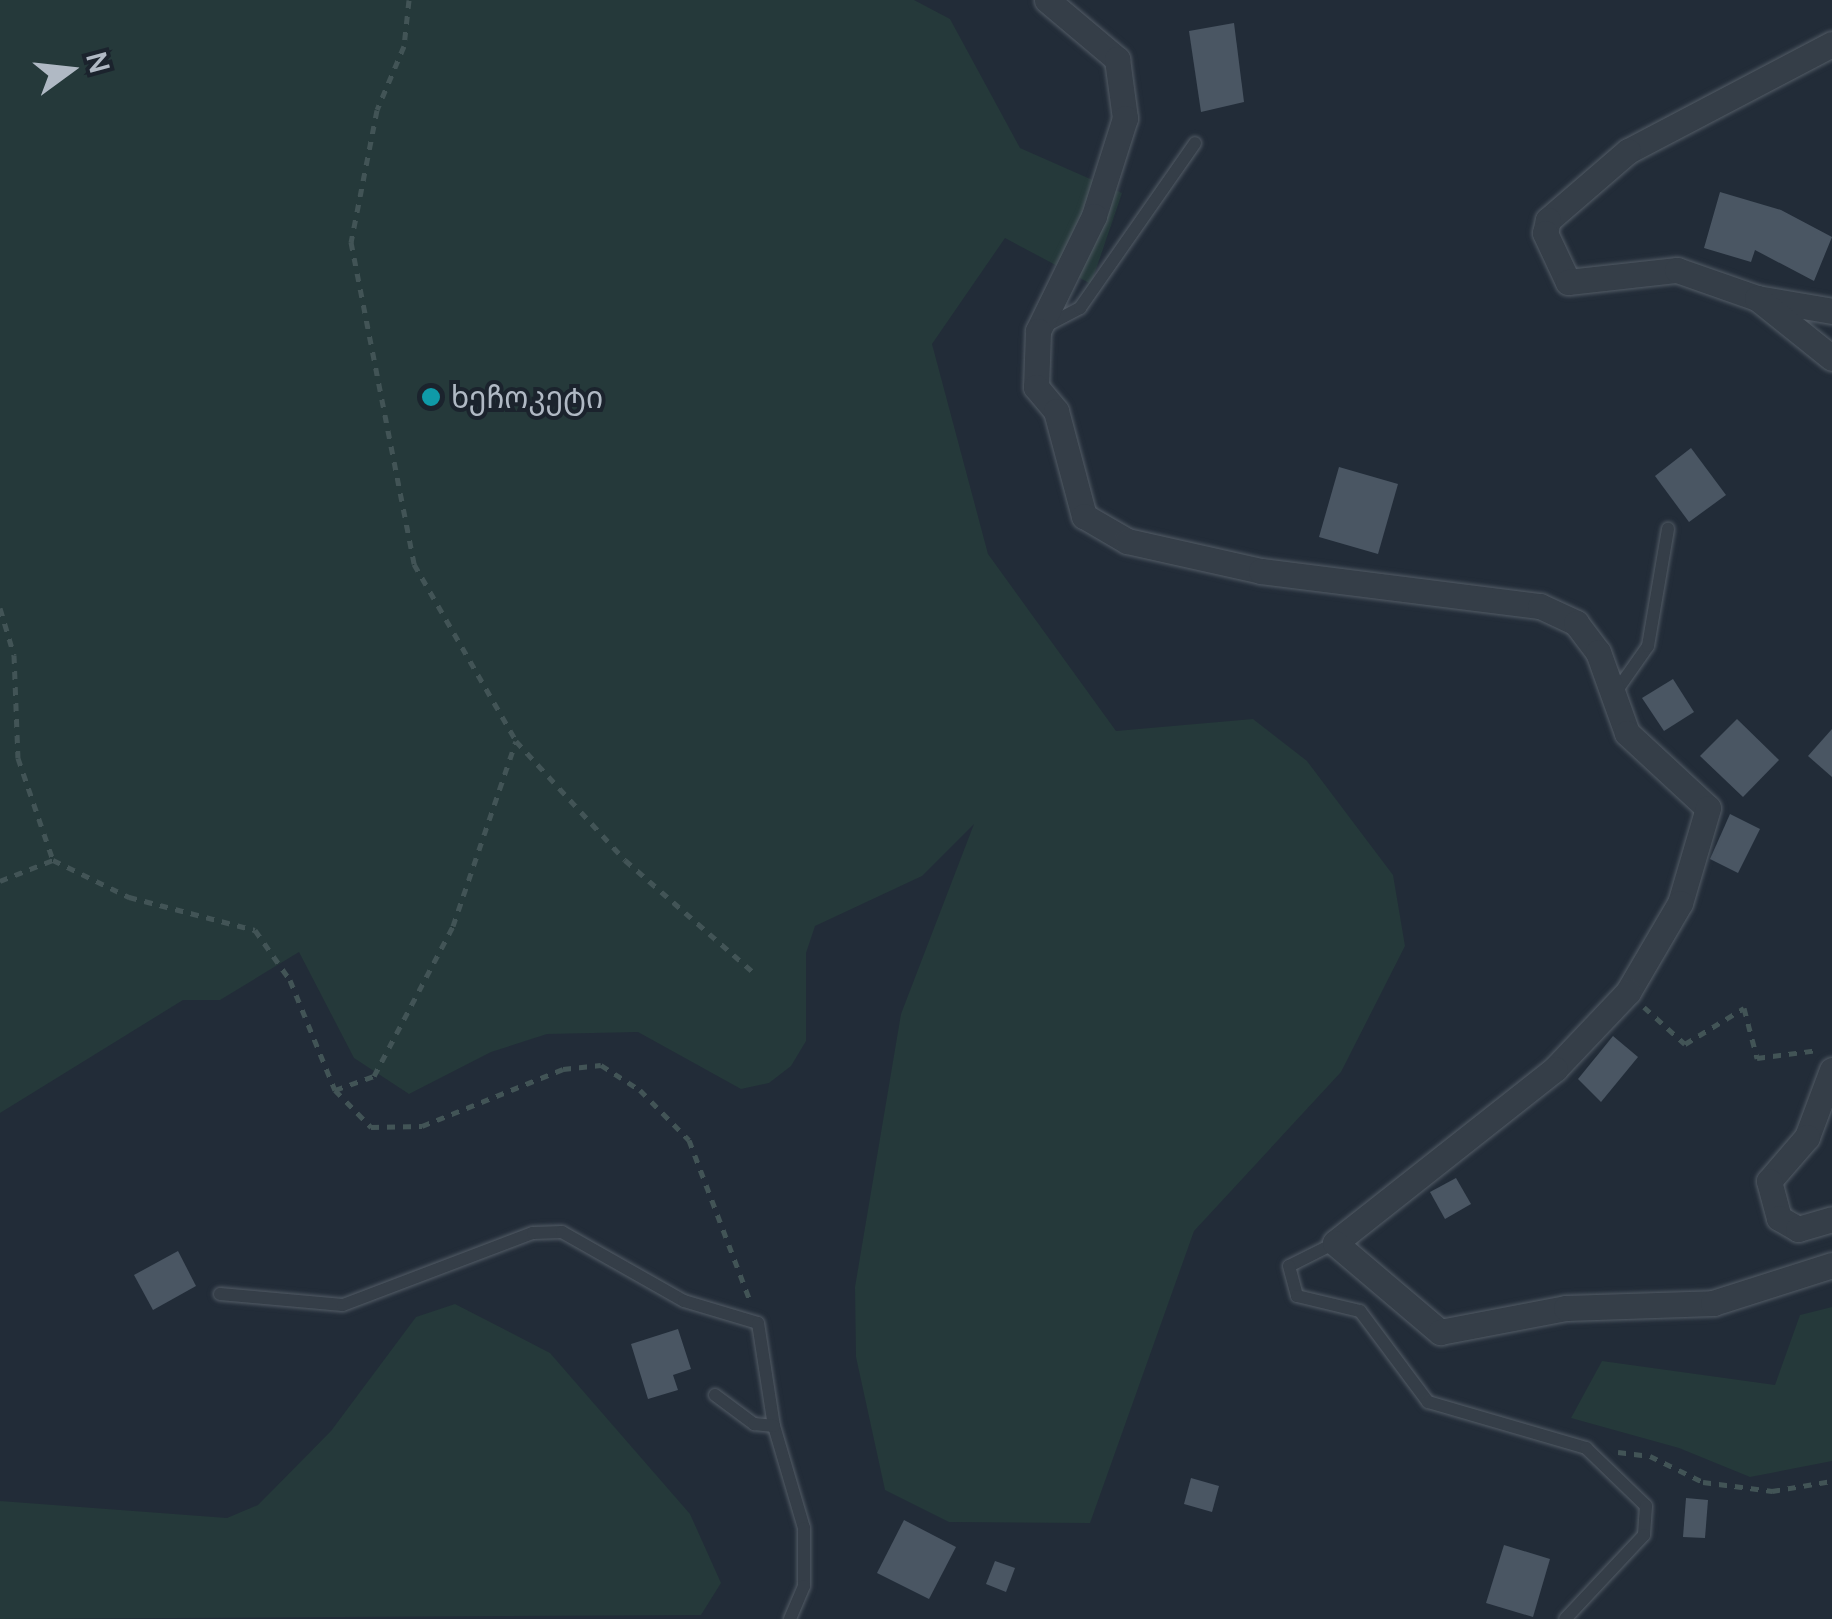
<!DOCTYPE html>
<html>
<head>
<meta charset="utf-8">
<style>
  body { margin:0 }
  #map { position:relative; width:1832px; height:1619px; overflow:hidden; background:#222c38; font-family:Manrope,"Noto Sans Georgian",sans-serif }
  div>[style] { position:absolute }
  .green>* { inset:0; background:#25393a }
  .building>* { inset:0; background:#4a5663 }
  .path>* { height:5px; margin-top:-2.5px; transform-origin:0; background:repeating-linear-gradient(90deg,#425456 0 8px,transparent 0 16px) }
  .roads { filter:drop-shadow(0 0 2px #535c66) drop-shadow(0 0 2px #535c66) }
  .service>* { height:12px; margin:-6px; padding:0 6px; transform-origin:6px; border-radius:6px; background:#353e48 }
  .minor>* { height:25px; margin:-12.5px; padding:0 12.5px; transform-origin:12.5px; border-radius:12.5px; background:#353e48 }
  .dots>* { width:28px; height:28px; translate:-50% -50%; box-sizing:border-box; border:5px solid #1b232d; border-radius:50% }
  span { translate:-50% -50%; white-space:nowrap; text-align:center; line-height:1.15; -webkit-text-stroke:8px #1b232d; paint-order:stroke }
  .poi-label { font-size:30px; color:#b0b9c4 }
  .left { translate:0 -50%; text-align:left }
  .north { position:absolute; left:20px; top:20px; width:100px; height:100px; -webkit-text-stroke:8px #1b232d; paint-order:stroke; rotate:75deg; font-size:28px; font-weight:700; line-height:40px; text-align:center; color:#b0b9c4 }
  .north::after { content:''; display:block; margin:auto; width:35px; height:45px; background:#b0b9c4; clip-path:polygon(50% 0,100% 100%,50% 72%,0 100%) }
</style>
</head>
<body>
<div id="map">
  <div class="green">
    <div style="clip-path:polygon(0 0,914px 0,950px 19px,1020px 148px,1122px 193px,1091px 284px,1005px 238px,932px 344px,988px 554px,1116px 731px,1253px 719px,1307px 761px,1393px 875px,1405px 946px,1341px 1072px,1194px 1231px,1090px 1523px,949px 1522px,885px 1490px,856px 1357px,855px 1287px,901px 1014px,974px 824px,922px 876px,815px 926px,806px 953px,806px 1041px,791px 1066px,769px 1083px,741px 1089px,638px 1032px,547px 1034px,491px 1052px,409px 1094px,354px 1058px,299px 952px,220px 1000px,183px 1000px,0 1113px)"></div>
    <div style="clip-path:polygon(455px 1304px,550px 1353px,690px 1514px,721px 1583px,701px 1615px,0 1619px,0 1501px,227px 1518px,258px 1505px,331px 1431px,416px 1317px)"></div>
    <div style="clip-path:polygon(1832px 1307px,1832px 1461px,1750px 1477px,1679px 1448px,1571px 1418px,1602px 1361px,1775px 1385px,1800px 1315px)"></div>
  </div>
  <div class="building">
    <div style="clip-path:polygon(1234px 23px,1244px 102px,1201px 112px,1189px 31px)"></div>
    <div style="clip-path:polygon(1720px 192px,1781px 210px,1832px 237px,1814px 281px,1755px 250px,1751px 262px,1704px 248px)"></div>
    <div style="clip-path:polygon(1691px 448px,1726px 495px,1689px 522px,1655px 476px)"></div>
    <div style="clip-path:polygon(1339px 467px,1398px 484px,1378px 554px,1319px 537px)"></div>
    <div style="clip-path:polygon(1673px 679px,1694px 712px,1664px 731px,1642px 698px)"></div>
    <div style="clip-path:polygon(1737px 719px,1779px 760px,1743px 797px,1700px 756px)"></div>
    <div style="clip-path:polygon(1832px 729px,1832px 777px,1808px 756px)"></div>
    <div style="clip-path:polygon(1730px 814px,1760px 829px,1738px 873px,1710px 859px)"></div>
    <div style="clip-path:polygon(1613px 1036px,1638px 1057px,1601px 1102px,1578px 1079px)"></div>
    <div style="clip-path:polygon(1456px 1178px,1471px 1204px,1445px 1219px,1430px 1192px)"></div>
    <div style="clip-path:polygon(178px 1251px,196px 1286px,153px 1310px,134px 1275px)"></div>
    <div style="clip-path:polygon(678px 1329px,691px 1369px,673px 1375px,678px 1390px,648px 1399px,631px 1344px)"></div>
    <div style="clip-path:polygon(1191px 1478px,1219px 1486px,1212px 1512px,1184px 1504px)"></div>
    <div style="clip-path:polygon(1686px 1498px,1708px 1500px,1705px 1538px,1683px 1537px)"></div>
    <div style="clip-path:polygon(904px 1520px,956px 1547px,929px 1599px,877px 1573px)"></div>
    <div style="clip-path:polygon(1504px 1545px,1550px 1559px,1533px 1617px,1486px 1603px)"></div>
    <div style="clip-path:polygon(995px 1561px,1015px 1568px,1006px 1592px,986px 1584px)"></div>
  </div>
  <div class="path">
    <div style="left:409px;top:0;width:46px;rotate:96.2deg"></div>
    <div style="left:404px;top:46px;width:69px;rotate:112.9deg"></div>
    <div style="left:377px;top:110px;width:135px;rotate:101.1deg"></div>
    <div style="left:351px;top:242px;width:328px;rotate:78.9deg"></div>
    <div style="left:414px;top:564px;width:204px;rotate:60deg"></div>
    <div style="left:516px;top:741px;width:161px;rotate:47.5deg"></div>
    <div style="left:625px;top:860px;width:170px;rotate:41.2deg"></div>
    <div style="left:0;top:608px;width:49px;rotate:73.4deg"></div>
    <div style="left:14px;top:655px;width:103px;rotate:87.8deg"></div>
    <div style="left:18px;top:758px;width:108px;rotate:71.1deg"></div>
    <div style="left:53px;top:860px;width:85px;rotate:26deg"></div>
    <div style="left:129px;top:897px;width:130px;rotate:14.7deg"></div>
    <div style="left:255px;top:930px;width:61px;rotate:55deg"></div>
    <div style="left:290px;top:980px;width:119px;rotate:67.8deg"></div>
    <div style="left:335px;top:1090px;width:52px;rotate:45.8deg"></div>
    <div style="left:371px;top:1127px;width:51px;rotate:-1.1deg"></div>
    <div style="left:422px;top:1126px;width:152px;rotate:-22deg"></div>
    <div style="left:563px;top:1069px;width:38px;rotate:-6deg"></div>
    <div style="left:601px;top:1065px;width:46px;rotate:32.7deg"></div>
    <div style="left:640px;top:1090px;width:70px;rotate:45.6deg"></div>
    <div style="left:689px;top:1140px;width:172px;rotate:69.2deg"></div>
    <div style="left:0;top:881px;width:57px;rotate:-21.6deg"></div>
    <div style="left:1644px;top:1007px;width:55px;rotate:42.1deg"></div>
    <div style="left:1685px;top:1044px;width:69px;rotate:-31.4deg"></div>
    <div style="left:1744px;top:1008px;width:52px;rotate:75.4deg"></div>
    <div style="left:1757px;top:1058px;width:63px;rotate:-7.4deg"></div>
    <div style="left:335px;top:1090px;width:41px;rotate:-19.7deg"></div>
    <div style="left:374px;top:1076px;width:170px;rotate:-62.2deg"></div>
    <div style="left:453px;top:926px;width:195px;rotate:-71.2deg"></div>
    <div style="left:1618px;top:1452px;width:32px;rotate:7deg"></div>
    <div style="left:1650px;top:1456px;width:59px;rotate:26.1deg"></div>
    <div style="left:1703px;top:1482px;width:70px;rotate:7.4deg"></div>
    <div style="left:1772px;top:1491px;width:61px;rotate:-9.5deg"></div>
  </div>
  <div class="roads">
    <div class="service">
      <div style="left:1044px;top:327px;width:41px;rotate:-27.8deg"></div>
      <div style="left:1080px;top:308px;width:201px;rotate:-55.1deg"></div>
      <div style="left:1615px;top:693px;width:57px;rotate:-54.9deg"></div>
      <div style="left:1648px;top:646px;width:119px;rotate:-80.3deg"></div>
      <div style="left:1335px;top:1243px;width:51px;rotate:153.4deg"></div>
      <div style="left:1289px;top:1266px;width:31px;rotate:75deg"></div>
      <div style="left:1297px;top:1296px;width:65px;rotate:13.4deg"></div>
      <div style="left:1360px;top:1311px;width:114px;rotate:53.2deg"></div>
      <div style="left:1428px;top:1402px;width:165px;rotate:16.2deg"></div>
      <div style="left:1586px;top:1448px;width:83px;rotate:44deg"></div>
      <div style="left:1646px;top:1506px;width:29px;rotate:94deg"></div>
      <div style="left:1644px;top:1535px;width:115px;rotate:133.2deg"></div>
      <div style="left:220px;top:1294px;width:123px;rotate:5.1deg"></div>
      <div style="left:343px;top:1305px;width:203px;rotate:-20.8deg"></div>
      <div style="left:533px;top:1233px;width:29px;rotate:-2deg"></div>
      <div style="left:562px;top:1232px;width:140px;rotate:29.5deg"></div>
      <div style="left:684px;top:1301px;width:77px;rotate:16.6deg"></div>
      <div style="left:758px;top:1323px;width:104px;rotate:81.2deg"></div>
      <div style="left:774px;top:1426px;width:106px;rotate:73.6deg"></div>
      <div style="left:804px;top:1528px;width:58px;rotate:90deg"></div>
      <div style="left:804px;top:1586px;width:36px;rotate:113deg"></div>
      <div style="left:715px;top:1395px;width:49px;rotate:36.6deg"></div>
      <div style="left:754px;top:1424px;width:20px;rotate:6deg"></div>
    </div>
    <div class="minor">
      <div style="left:1047px;top:0;width:92px;rotate:40.1deg"></div>
      <div style="left:1117px;top:59px;width:60px;rotate:82.3deg"></div>
      <div style="left:1125px;top:118px;width:103px;rotate:107.6deg"></div>
      <div style="left:1094px;top:216px;width:128px;rotate:116deg"></div>
      <div style="left:1038px;top:331px;width:56px;rotate:92deg"></div>
      <div style="left:1036px;top:387px;width:31px;rotate:50deg"></div>
      <div style="left:1056px;top:411px;width:109px;rotate:75.1deg"></div>
      <div style="left:1084px;top:516px;width:50px;rotate:30.2deg"></div>
      <div style="left:1127px;top:541px;width:137px;rotate:12.6deg"></div>
      <div style="left:1261px;top:571px;width:281px;rotate:7.2deg"></div>
      <div style="left:1540px;top:606px;width:40px;rotate:25deg"></div>
      <div style="left:1576px;top:623px;width:36px;rotate:53deg"></div>
      <div style="left:1598px;top:652px;width:86px;rotate:70.3deg"></div>
      <div style="left:1627px;top:733px;width:110px;rotate:42.8deg"></div>
      <div style="left:1708px;top:808px;width:99px;rotate:106.4deg"></div>
      <div style="left:1680px;top:903px;width:103px;rotate:120.3deg"></div>
      <div style="left:1628px;top:992px;width:106px;rotate:133.5deg"></div>
      <div style="left:1555px;top:1069px;width:280px;rotate:141.7deg"></div>
      <div style="left:1335px;top:1243px;width:138px;rotate:40.3deg"></div>
      <div style="left:1440px;top:1332px;width:128px;rotate:-10.8deg"></div>
      <div style="left:1566px;top:1308px;width:147px;rotate:-1.9deg"></div>
      <div style="left:1713px;top:1303px;width:125px;rotate:-17.7deg"></div>
      <div style="left:1832px;top:44px;width:230px;rotate:152.3deg"></div>
      <div style="left:1628px;top:151px;width:106px;rotate:139.2deg"></div>
      <div style="left:1548px;top:220px;width:13px;rotate:103deg"></div>
      <div style="left:1545px;top:233px;width:54px;rotate:64.9deg"></div>
      <div style="left:1568px;top:282px;width:110px;rotate:-6.3deg"></div>
      <div style="left:1677px;top:270px;width:85px;rotate:19.3deg"></div>
      <div style="left:1757px;top:298px;width:76px;rotate:9.8deg"></div>
      <div style="left:1757px;top:298px;width:96px;rotate:38.7deg"></div>
      <div style="left:1832px;top:1070px;width:72px;rotate:110.5deg"></div>
      <div style="left:1807px;top:1137px;width:58px;rotate:130.8deg"></div>
      <div style="left:1769px;top:1181px;width:38px;rotate:75deg"></div>
      <div style="left:1779px;top:1218px;width:22px;rotate:30deg"></div>
      <div style="left:1798px;top:1229px;width:35px;rotate:-16deg"></div>
    </div>
  </div>
  <div class="dots">
    <div style="left:431px;top:397px;background:#0f9aa8"></div>
  </div>
  <div class="poi-label">
    <span class="left" style="left:451px;top:397px">ხეჩოკეტი</span>
  </div>
  <div class="north">N</div>
</div>
</body>
</html>
